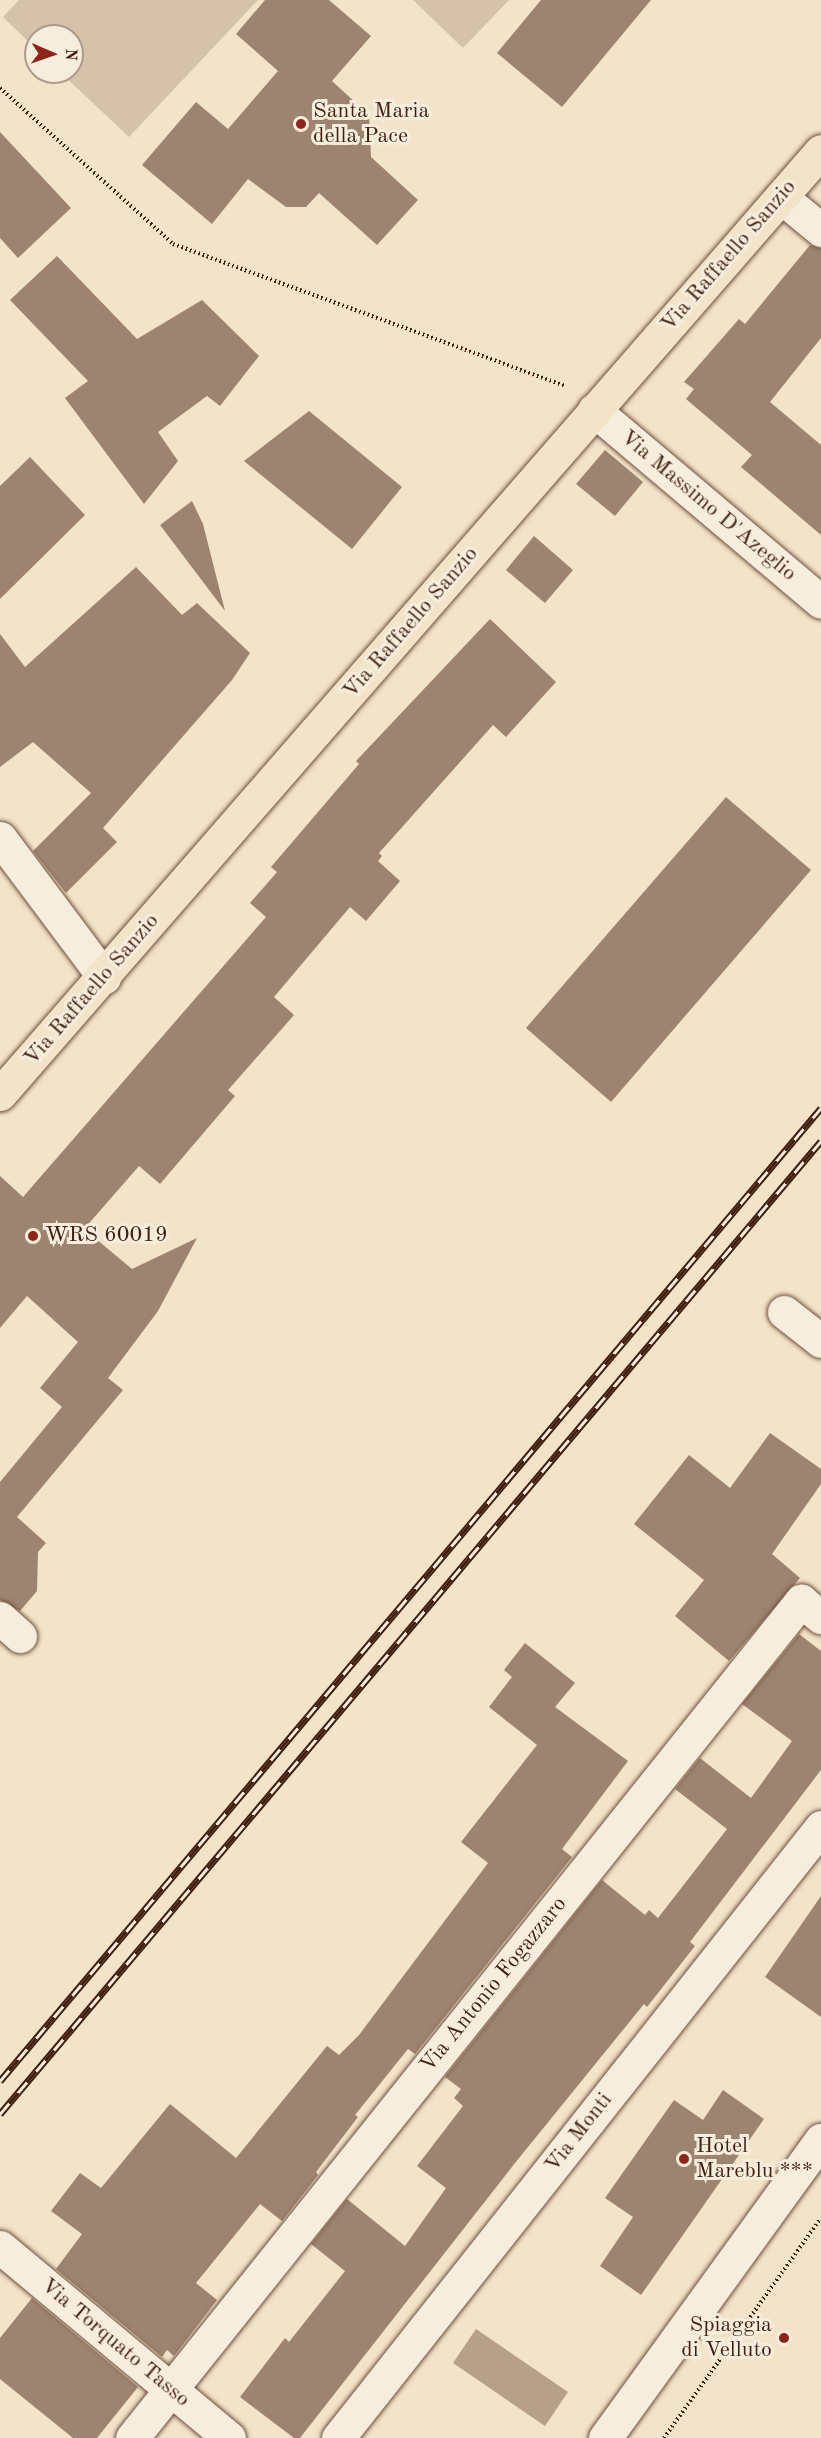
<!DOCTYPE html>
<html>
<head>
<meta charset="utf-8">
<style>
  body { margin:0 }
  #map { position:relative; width:821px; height:2438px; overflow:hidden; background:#f3e3c9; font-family:"Old Standard TT",serif }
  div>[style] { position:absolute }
  .green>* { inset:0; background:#d5c2aa }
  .water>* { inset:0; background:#b6a08a }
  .building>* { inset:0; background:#9d8470 }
  .path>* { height:4px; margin-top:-2px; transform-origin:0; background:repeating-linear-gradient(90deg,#401e10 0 1.5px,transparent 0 4.5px) }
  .roads { filter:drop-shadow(0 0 2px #6d4f3e) drop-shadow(0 0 2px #6d4f3e) }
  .minor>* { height:33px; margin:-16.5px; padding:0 16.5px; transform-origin:16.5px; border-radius:16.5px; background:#f7eddc }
  .major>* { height:33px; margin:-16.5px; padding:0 16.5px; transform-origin:16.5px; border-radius:16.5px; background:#f3e3c9 }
  .rail>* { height:7px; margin-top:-3.5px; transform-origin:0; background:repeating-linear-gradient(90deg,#f7eddc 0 14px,#401e10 0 28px); box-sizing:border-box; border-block:2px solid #401e10 }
  .dots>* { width:16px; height:16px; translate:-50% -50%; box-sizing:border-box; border:3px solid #f7eddc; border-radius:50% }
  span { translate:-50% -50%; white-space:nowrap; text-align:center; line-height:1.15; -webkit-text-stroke:6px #f7eddc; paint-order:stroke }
  .poi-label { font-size:22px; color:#401e10 }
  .left { translate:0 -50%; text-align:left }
  .right { translate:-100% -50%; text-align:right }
  .street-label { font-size:22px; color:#401e10 }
  .north { position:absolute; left:24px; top:24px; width:60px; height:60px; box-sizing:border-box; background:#f7eddc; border:2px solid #ae9a8a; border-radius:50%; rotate:92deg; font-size:16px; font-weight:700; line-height:24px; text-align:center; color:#401e10 }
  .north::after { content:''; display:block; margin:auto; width:21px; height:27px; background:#8f2418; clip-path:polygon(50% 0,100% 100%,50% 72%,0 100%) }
</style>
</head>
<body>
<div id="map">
  <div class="green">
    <div style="clip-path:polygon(19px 0,258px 0,129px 137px,60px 72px,72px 72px,72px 36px,36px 36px,36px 49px,3px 17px)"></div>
    <div style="clip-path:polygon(413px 0,509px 0,463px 48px)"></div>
  </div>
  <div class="water">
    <div style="clip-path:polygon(476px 2329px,568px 2392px,545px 2426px,453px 2363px)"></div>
  </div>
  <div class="building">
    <div style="clip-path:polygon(265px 0,329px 0,371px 36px,332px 81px,369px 115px,371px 157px,418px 200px,377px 245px,319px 193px,306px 207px,286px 207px,248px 179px,212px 224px,142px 165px,196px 102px,228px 129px,278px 71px,236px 34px)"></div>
    <div style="clip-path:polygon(541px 0,651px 0,562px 107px,497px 53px)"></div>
    <div style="clip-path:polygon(0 132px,71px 208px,18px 258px,0 238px)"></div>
    <div style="clip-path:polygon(810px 245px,821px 248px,821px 338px,770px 402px,821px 445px,821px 535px,741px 467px,752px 455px,686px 399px,694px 389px,684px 382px,739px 319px,745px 324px)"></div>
    <div style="clip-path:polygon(57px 256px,137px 339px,202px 300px,259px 356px,220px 406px,207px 396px,158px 432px,178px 461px,144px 504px,65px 398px,88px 381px,10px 300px)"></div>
    <div style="clip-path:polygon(309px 411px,402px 487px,352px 549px,244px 461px)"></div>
    <div style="clip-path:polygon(605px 450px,643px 482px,615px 516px,576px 484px)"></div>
    <div style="clip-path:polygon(30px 457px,85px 515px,0 599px,0 486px)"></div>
    <div style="clip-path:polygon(192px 501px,203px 524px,225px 611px,160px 525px)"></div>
    <div style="clip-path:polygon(534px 536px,573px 570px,545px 603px,506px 570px)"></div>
    <div style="clip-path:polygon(136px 567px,182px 615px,197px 603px,250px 653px,232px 680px,103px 828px,117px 842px,66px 893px,33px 851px,91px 793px,33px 742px,0 767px,0 634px,25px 667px)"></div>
    <div style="clip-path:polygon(490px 619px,556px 682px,506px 737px,493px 725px,379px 853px,382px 856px,378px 861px,400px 881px,366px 921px,350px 907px,274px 997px,294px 1015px,228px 1090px,235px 1096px,160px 1184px,139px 1166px,84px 1229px,132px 1269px,197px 1238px,158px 1311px,108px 1378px,123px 1390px,17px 1517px,46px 1543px,38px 1552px,37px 1591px,20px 1611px,0 1600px,0 1482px,62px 1407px,40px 1388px,78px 1342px,27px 1296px,0 1328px,0 1176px,23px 1197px,266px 917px,250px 903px,277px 872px,271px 867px,359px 764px,356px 761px)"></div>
    <div style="clip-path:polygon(726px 797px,811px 870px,611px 1102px,526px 1028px)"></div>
    <div style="clip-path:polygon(770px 1433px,821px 1469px,821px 1484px,772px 1554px,800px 1578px,729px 1661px,675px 1616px,704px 1580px,634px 1524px,689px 1455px,730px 1488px)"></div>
    <div style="clip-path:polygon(799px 1634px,821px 1651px,821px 1770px,690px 1942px,695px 1946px,647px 2007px,644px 2004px,515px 2163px,300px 2438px,294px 2438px,240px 2397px,285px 2338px,289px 2342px,345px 2271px,311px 2244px,347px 2199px,405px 2246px,446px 2188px,417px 2166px,463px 2106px,454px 2098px,461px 2089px,445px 2077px,602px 1880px,645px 1915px,649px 1910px,658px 1918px,727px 1829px,675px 1789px,700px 1758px,751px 1798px,792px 1741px,742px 1704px)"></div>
    <div style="clip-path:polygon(525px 1643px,575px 1683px,555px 1707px,628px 1761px,562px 1849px,572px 1857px,415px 2054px,408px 2049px,355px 2115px,358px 2117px,316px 2172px,318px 2175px,282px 2221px,260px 2204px,196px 2283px,217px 2300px,174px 2356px,167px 2350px,162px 2357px,56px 2269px,82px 2234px,51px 2211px,80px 2173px,101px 2188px,170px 2104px,236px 2158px,327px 2046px,339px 2055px,359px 2035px,488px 1863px,461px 1842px,537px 1745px,489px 1707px,512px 1677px,504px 1670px)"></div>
    <div style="clip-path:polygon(821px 1896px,821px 2017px,765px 1977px)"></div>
    <div style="clip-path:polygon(723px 2090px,764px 2119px,641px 2295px,600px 2266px,633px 2217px,605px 2198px,674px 2100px,703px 2120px)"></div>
    <div style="clip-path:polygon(32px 2298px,138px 2387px,97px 2438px,73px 2438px,0 2379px,0 2338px)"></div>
  </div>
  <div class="path">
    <div style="left:0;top:88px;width:233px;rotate:42deg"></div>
    <div style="left:173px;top:244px;width:417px;rotate:19.9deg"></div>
    <div style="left:664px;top:2438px;width:270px;rotate:-54.5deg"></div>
  </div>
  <div class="roads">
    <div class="minor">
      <div style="left:781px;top:197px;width:52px;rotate:39.5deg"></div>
      <div style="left:594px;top:410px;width:297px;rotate:40.2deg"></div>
      <div style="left:0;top:838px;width:174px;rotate:53.2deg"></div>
      <div style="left:784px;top:1312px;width:47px;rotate:38.1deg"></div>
      <div style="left:0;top:1618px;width:27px;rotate:42deg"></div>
      <div style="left:0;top:2247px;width:298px;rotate:39.8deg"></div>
      <div style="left:132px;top:2438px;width:1072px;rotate:-51.37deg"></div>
      <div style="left:801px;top:1601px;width:26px;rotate:39deg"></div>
      <div style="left:338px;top:2438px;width:779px;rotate:-51.67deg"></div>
      <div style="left:605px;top:2438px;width:368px;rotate:-54.1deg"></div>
    </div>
    <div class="major">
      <div style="left:0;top:1094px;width:1250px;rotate:-48.96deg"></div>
    </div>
  </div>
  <div class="rail">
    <div style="left:0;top:2081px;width:1273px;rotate:-49.84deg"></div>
    <div style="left:0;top:2114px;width:1273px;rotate:-49.84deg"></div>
  </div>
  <div class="dots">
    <div style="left:301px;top:124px;background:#8f2418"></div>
    <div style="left:33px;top:1236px;background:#8f2418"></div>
    <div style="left:684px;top:2159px;background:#8f2418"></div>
    <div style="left:784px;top:2338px;background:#8f2418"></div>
  </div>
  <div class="poi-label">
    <span class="left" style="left:313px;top:124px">Santa Maria<br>della Pace</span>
    <span class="left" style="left:45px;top:1236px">WRS 60019</span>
    <span class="left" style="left:696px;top:2159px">Hotel<br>Mareblu ***</span>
    <span class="right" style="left:772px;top:2338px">Spiaggia<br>di Velluto</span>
  </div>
  <div class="street-label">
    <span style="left:729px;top:256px;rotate:-49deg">Via Raffaello Sanzio</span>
    <span style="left:708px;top:506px;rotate:40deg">Via Massimo D'Azeglio</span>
    <span style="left:411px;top:623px;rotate:-49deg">Via Raffaello Sanzio</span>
    <span style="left:92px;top:990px;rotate:-49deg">Via Raffaello Sanzio</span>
    <span style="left:494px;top:1985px;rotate:-51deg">Via Antonio Fogazzaro</span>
    <span style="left:579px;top:2133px;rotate:-52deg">Via Monti</span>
    <span style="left:115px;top:2343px;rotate:40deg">Via Torquato Tasso</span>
  </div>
  <div class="north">N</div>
</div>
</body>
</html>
